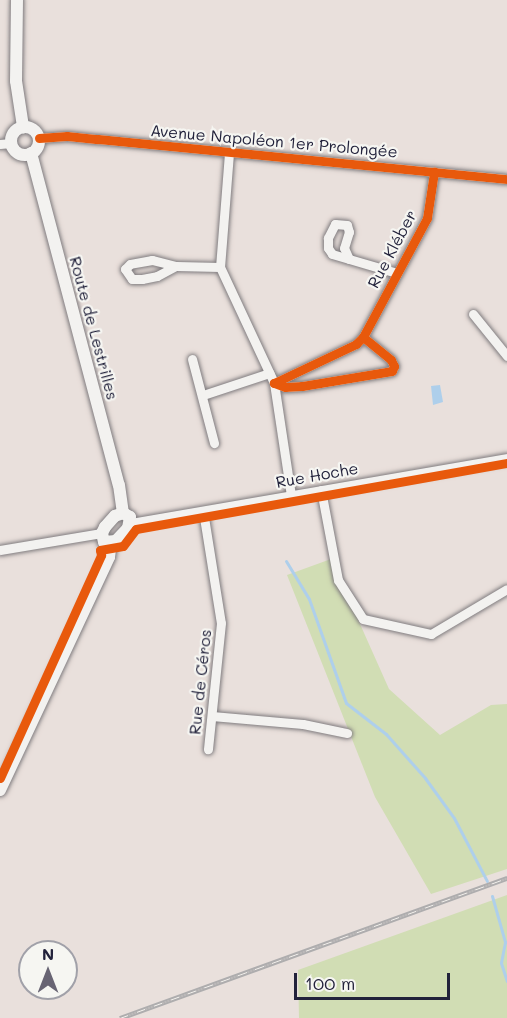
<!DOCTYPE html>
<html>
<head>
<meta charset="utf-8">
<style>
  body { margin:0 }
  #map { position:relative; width:507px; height:1018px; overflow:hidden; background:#e9e0dc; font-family:Mali,sans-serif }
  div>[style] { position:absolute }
  .green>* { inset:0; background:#d1ddb4 }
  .water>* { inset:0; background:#aecfeb }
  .stream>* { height:3px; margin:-1.5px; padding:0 1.5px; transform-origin:1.5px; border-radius:1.5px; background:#aecfeb }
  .roads { filter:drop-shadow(0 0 2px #807c7f) drop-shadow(0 0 2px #807c7f) }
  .street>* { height:9px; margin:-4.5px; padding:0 4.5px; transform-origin:4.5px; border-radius:4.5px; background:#f3f2f0 }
  .secondary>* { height:12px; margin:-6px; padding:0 6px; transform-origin:6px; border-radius:6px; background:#f3f2f0 }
  .secondary>.ring { margin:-6px; padding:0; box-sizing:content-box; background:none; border:12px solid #f3f2f0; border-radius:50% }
  .rail>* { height:5px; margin-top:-2.5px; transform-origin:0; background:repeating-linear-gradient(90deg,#f6f6f2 0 9px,#aeadae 0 18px); box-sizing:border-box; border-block:2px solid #aeadae }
  .cycleway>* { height:9px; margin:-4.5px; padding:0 4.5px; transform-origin:4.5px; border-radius:4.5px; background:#e8590c }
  span { translate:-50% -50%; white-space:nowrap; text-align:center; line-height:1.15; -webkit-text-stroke:4.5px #f6f6f2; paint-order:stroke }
  .street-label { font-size:16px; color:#22223b }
  .north { position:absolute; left:18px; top:940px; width:60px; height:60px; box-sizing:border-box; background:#f6f6f2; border:2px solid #a1a1a9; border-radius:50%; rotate:0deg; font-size:16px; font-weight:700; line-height:24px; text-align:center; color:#22223b }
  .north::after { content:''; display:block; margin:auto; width:21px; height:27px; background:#686473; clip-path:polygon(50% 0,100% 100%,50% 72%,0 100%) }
  .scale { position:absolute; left:294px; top:973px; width:156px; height:27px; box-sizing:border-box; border:3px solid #22223b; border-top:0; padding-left:8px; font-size:18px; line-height:21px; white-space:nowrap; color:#22223b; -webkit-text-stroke:4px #f6f6f2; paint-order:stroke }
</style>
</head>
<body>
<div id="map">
  <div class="green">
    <div style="clip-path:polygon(331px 559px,389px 689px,440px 735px,491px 705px,507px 704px,507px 869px,431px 894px,375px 797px,287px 575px)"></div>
    <div style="clip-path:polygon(507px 895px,507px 1018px,299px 1018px,298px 970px)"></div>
  </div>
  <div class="water">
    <div style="clip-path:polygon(440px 385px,443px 402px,433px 405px,431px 386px)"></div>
  </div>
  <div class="stream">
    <div style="left:286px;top:561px;width:44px;rotate:58.8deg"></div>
    <div style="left:309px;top:599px;width:110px;rotate:70.4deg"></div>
    <div style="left:346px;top:703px;width:51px;rotate:37.8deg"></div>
    <div style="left:386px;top:734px;width:59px;rotate:48.4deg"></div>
    <div style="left:425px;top:778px;width:49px;rotate:54.1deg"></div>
    <div style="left:454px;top:818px;width:71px;rotate:62.4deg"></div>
    <div style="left:492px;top:896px;width:48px;rotate:74.2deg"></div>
    <div style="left:505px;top:942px;width:21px;rotate:101deg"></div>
    <div style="left:501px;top:963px;width:19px;rotate:72deg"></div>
  </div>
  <div class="roads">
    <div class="street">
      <div style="left:39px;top:138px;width:28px;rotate:-4deg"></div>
      <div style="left:67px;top:136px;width:31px;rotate:6deg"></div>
      <div style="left:98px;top:139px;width:411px;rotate:5.6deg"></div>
      <div style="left:0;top:144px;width:11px;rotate:-5deg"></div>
      <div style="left:229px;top:153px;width:114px;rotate:94.5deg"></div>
      <div style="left:220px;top:267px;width:128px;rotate:65deg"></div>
      <div style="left:274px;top:383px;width:113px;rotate:81.4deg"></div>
      <div style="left:349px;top:259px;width:12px;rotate:-114deg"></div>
      <div style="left:344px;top:248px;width:17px;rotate:-73deg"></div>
      <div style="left:349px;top:232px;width:7px;rotate:-106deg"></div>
      <div style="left:347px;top:225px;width:12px;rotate:-175deg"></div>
      <div style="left:335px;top:224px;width:16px;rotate:117deg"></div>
      <div style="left:328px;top:238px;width:10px;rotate:90deg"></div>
      <div style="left:328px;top:248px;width:7px;rotate:56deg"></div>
      <div style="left:332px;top:254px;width:68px;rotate:16.3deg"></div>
      <div style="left:176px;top:266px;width:25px;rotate:-166deg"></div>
      <div style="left:152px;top:260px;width:22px;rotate:170deg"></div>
      <div style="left:130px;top:264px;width:7px;rotate:135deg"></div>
      <div style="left:125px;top:269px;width:12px;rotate:55deg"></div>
      <div style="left:132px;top:279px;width:10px"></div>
      <div style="left:142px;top:279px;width:15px;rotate:-11deg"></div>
      <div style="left:157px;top:276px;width:21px;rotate:-28deg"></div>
      <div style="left:176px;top:266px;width:44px;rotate:1.3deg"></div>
      <div style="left:473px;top:314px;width:54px;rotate:51deg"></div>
      <div style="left:363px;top:337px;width:36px;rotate:39deg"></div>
      <div style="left:391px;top:360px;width:7px;rotate:63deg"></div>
      <div style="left:394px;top:366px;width:5px;rotate:112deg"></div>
      <div style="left:392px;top:371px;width:91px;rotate:170.5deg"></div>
      <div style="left:302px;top:386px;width:17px;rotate:177deg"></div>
      <div style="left:285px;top:387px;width:12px;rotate:-160deg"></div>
      <div style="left:274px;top:383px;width:91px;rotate:-25.4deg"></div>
      <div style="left:356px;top:344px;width:10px;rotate:-45deg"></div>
      <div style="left:363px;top:337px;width:135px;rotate:-61.7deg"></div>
      <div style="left:427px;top:218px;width:47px;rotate:-81.3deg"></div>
      <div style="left:192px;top:359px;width:87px;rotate:75.3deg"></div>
      <div style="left:203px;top:395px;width:70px;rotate:-18.4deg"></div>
      <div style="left:321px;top:490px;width:92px;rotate:79.3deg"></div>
      <div style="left:338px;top:580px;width:46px;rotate:57.3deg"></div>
      <div style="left:363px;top:619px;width:70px;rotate:12.4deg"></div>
      <div style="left:431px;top:634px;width:88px;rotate:-30.6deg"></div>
      <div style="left:203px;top:511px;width:113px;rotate:80.9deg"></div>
      <div style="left:221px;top:623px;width:127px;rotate:95.9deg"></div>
      <div style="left:131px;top:523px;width:382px;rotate:-9.8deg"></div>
      <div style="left:0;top:550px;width:103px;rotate:-9.5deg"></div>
      <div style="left:212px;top:716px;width:91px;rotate:5deg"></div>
      <div style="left:303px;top:724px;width:45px;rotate:11.6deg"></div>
    </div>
    <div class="secondary">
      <div style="left:17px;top:0;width:81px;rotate:90.7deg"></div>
      <div style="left:16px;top:81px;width:47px;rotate:81.3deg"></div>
      <div class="ring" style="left:11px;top:127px;width:16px;height:16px"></div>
      <div style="left:31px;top:153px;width:343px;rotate:75.2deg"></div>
      <div style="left:119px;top:485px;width:28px;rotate:82deg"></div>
      <div style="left:123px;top:513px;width:8px;rotate:30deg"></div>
      <div style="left:130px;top:517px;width:11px;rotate:100deg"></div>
      <div style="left:128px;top:528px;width:18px;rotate:133deg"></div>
      <div style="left:116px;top:541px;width:12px;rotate:175deg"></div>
      <div style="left:104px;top:542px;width:9px;rotate:-103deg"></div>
      <div style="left:102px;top:533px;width:7px;rotate:-63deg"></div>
      <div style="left:105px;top:527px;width:15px;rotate:-48deg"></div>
      <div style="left:115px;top:516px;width:9px;rotate:-21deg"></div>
      <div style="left:0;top:790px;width:257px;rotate:-64.9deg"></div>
      <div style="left:109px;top:557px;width:14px;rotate:-82deg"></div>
    </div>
  </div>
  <div class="rail">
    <div style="left:120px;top:1018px;width:412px;rotate:-19.9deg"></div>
  </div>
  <div class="cycleway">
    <div style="left:39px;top:138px;width:28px;rotate:-4deg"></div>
    <div style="left:67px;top:136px;width:31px;rotate:6deg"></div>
    <div style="left:98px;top:139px;width:411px;rotate:5.6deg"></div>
    <div style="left:363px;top:337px;width:36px;rotate:39deg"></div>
    <div style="left:391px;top:360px;width:7px;rotate:63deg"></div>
    <div style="left:394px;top:366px;width:5px;rotate:112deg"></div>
    <div style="left:392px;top:371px;width:91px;rotate:170.5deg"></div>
    <div style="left:302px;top:386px;width:17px;rotate:177deg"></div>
    <div style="left:285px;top:387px;width:12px;rotate:-160deg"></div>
    <div style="left:274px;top:383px;width:91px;rotate:-25.4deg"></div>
    <div style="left:356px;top:344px;width:10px;rotate:-45deg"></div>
    <div style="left:363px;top:337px;width:135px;rotate:-61.7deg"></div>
    <div style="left:427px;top:218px;width:47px;rotate:-81.3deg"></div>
    <div style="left:0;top:778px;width:245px;rotate:-65.6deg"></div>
    <div style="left:101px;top:555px;width:5px;rotate:-101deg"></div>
    <div style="left:100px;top:550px;width:23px;rotate:-10deg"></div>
    <div style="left:123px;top:546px;width:21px;rotate:-53deg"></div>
    <div style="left:136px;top:529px;width:377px;rotate:-10.1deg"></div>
  </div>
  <div class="street-label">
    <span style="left:274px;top:141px;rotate:5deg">Avenue Napoléon 1er Prolongée</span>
    <span style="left:392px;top:249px;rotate:-62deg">Rue Kléber</span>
    <span style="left:94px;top:328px;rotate:75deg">Route de Lestrilles</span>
    <span style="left:317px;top:475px;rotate:-10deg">Rue Hoche</span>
    <span style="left:200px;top:682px;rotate:-84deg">Rue de Céros</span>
  </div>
  <div class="north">N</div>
  <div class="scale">100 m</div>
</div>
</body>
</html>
